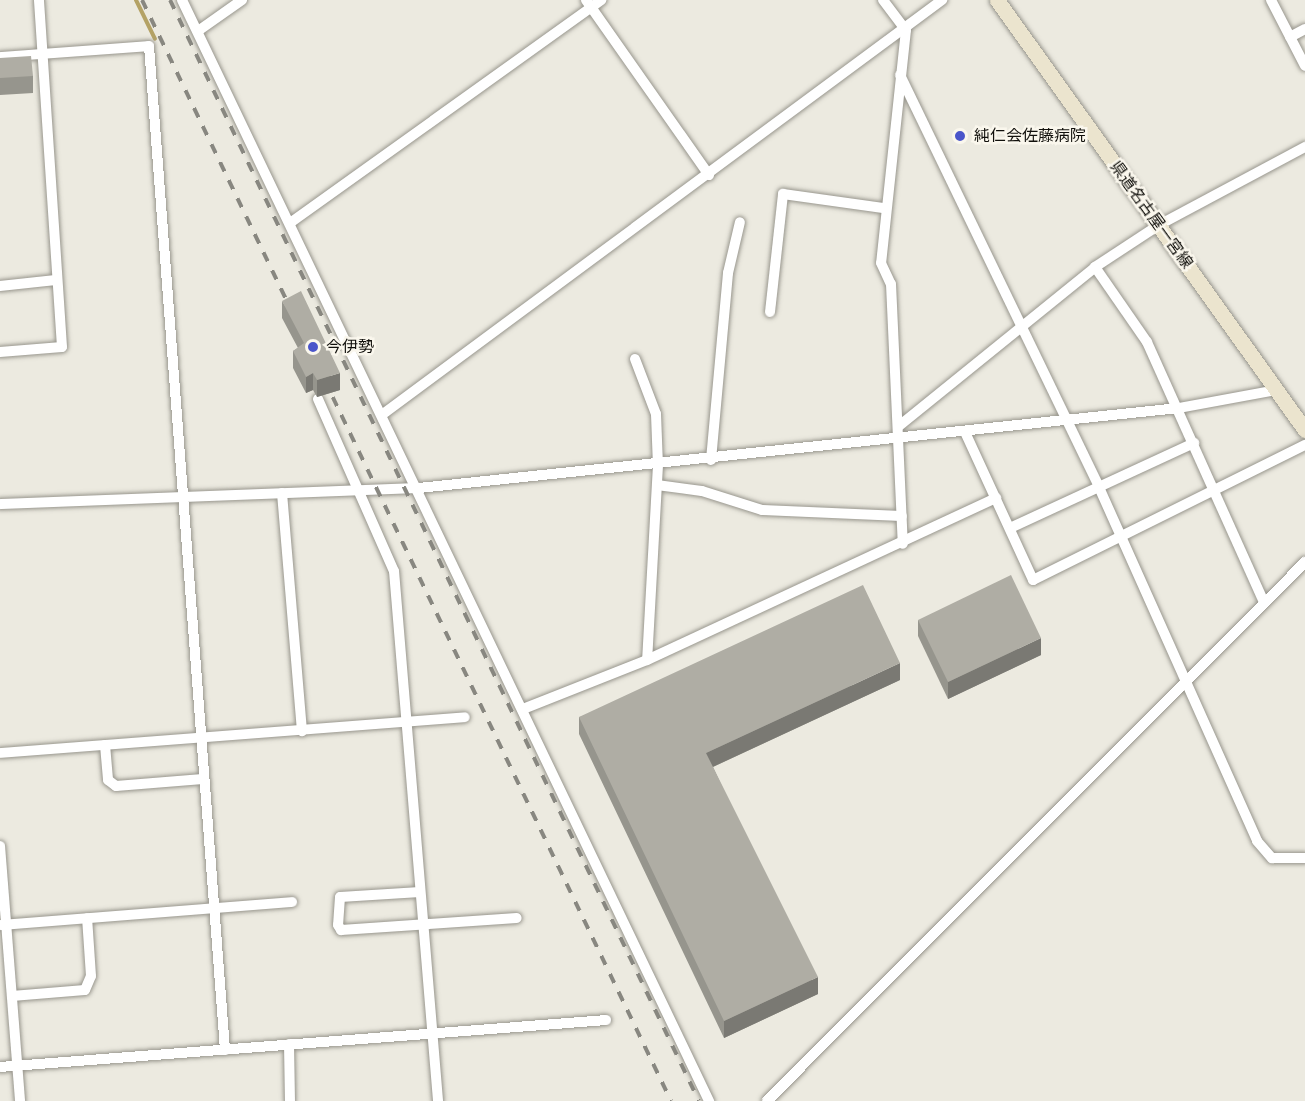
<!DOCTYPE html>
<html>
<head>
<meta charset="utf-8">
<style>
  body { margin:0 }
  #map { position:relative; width:1305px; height:1101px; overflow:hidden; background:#eceae0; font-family:"Varela Round","Noto Sans JP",sans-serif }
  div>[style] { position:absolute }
  .stream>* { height:4px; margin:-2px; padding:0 2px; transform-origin:2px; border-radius:2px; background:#b4a265 }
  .roads { filter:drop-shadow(0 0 2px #98968d) drop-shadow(0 0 2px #98968d) }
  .street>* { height:10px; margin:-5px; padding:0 5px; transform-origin:5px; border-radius:5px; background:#fff }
  .secondary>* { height:15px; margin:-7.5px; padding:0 7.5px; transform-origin:7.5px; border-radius:7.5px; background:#ebe4ce }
  .rail>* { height:4px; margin-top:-2px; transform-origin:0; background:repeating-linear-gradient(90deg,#888780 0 10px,transparent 0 20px) }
  .wall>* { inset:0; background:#96958d }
  .shaded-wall>* { inset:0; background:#7a7973 }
  .building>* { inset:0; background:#afada4 }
  .dots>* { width:16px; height:16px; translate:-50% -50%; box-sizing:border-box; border:3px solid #faf7ed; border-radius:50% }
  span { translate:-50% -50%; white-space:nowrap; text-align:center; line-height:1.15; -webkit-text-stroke:5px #faf7ed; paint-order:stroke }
  .poi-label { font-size:16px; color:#11100c }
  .left { translate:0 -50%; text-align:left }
  .street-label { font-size:16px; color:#11100c }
</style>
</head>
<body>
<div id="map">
  <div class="stream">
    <div style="left:136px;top:0;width:43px;rotate:64deg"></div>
  </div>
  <div class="roads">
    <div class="street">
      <div style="left:182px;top:0;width:1221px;rotate:64.42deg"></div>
      <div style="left:586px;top:0;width:214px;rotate:54.9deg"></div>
      <div style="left:883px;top:0;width:38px;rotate:53deg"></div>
      <div style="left:906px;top:30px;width:234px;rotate:96.1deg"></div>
      <div style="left:881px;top:263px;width:23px;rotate:65deg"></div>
      <div style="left:891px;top:284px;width:260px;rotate:87.4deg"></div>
      <div style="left:1271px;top:0;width:74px;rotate:62.7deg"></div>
      <div style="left:198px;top:31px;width:54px;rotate:-35.2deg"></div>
      <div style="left:1290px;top:37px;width:17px;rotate:-28deg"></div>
      <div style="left:0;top:57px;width:149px;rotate:-4.2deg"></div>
      <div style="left:149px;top:46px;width:1007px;rotate:85.67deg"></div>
      <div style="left:900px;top:75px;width:455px;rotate:64.2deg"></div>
      <div style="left:1098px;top:485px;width:390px;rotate:65.9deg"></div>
      <div style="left:1257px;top:841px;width:23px;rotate:49deg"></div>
      <div style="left:1272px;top:858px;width:33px"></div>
      <div style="left:290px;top:223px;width:383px;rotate:-35.6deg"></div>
      <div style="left:1095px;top:267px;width:91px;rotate:55.3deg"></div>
      <div style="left:1147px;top:342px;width:285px;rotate:65.8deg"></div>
      <div style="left:0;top:286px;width:56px;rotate:-6.1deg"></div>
      <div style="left:770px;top:312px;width:119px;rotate:-83.7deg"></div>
      <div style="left:783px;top:194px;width:101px;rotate:8deg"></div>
      <div style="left:0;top:352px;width:62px;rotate:-4.6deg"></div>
      <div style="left:62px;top:347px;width:348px;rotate:-93.8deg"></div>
      <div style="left:635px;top:359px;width:59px;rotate:69.1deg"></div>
      <div style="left:656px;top:414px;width:51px;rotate:87.8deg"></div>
      <div style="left:658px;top:465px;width:195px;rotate:93.2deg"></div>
      <div style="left:318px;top:399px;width:188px;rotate:66.2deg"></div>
      <div style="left:394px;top:571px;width:532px;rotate:85.25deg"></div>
      <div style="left:383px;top:414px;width:696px;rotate:-36.52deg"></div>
      <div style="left:899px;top:426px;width:252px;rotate:-39deg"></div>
      <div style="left:1095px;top:267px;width:77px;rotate:-33.3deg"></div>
      <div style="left:1159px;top:225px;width:166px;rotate:-28.1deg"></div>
      <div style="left:965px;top:432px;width:163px;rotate:65.3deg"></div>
      <div style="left:1033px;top:580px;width:304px;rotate:-26.4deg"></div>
      <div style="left:711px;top:460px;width:188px;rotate:-84.8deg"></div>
      <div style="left:728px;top:273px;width:52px;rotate:-76.8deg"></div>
      <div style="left:657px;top:485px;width:45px;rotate:7.6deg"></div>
      <div style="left:702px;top:491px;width:63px;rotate:17.6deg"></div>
      <div style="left:762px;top:510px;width:140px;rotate:2.5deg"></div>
      <div style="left:282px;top:493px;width:239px;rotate:85.2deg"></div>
      <div style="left:0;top:504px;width:419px;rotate:-2.2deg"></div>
      <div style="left:419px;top:488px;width:764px;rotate:-6.01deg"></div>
      <div style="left:1179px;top:408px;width:99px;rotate:-10.5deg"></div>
      <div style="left:1010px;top:528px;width:203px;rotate:-24.8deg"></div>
      <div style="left:523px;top:709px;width:133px;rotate:-21.6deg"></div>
      <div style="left:647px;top:660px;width:385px;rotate:-24.9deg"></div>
      <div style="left:105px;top:745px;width:35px;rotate:85deg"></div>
      <div style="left:108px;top:780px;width:10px;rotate:37deg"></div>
      <div style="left:116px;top:786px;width:87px;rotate:-4.6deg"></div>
      <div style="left:0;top:753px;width:466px;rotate:-4.4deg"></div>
      <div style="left:0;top:846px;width:256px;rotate:85.5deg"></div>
      <div style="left:420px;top:892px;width:80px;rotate:176.4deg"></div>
      <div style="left:340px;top:897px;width:28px;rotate:94deg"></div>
      <div style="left:338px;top:925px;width:6px;rotate:59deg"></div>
      <div style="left:341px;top:930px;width:176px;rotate:-3.9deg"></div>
      <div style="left:0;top:925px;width:293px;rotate:-4.5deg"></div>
      <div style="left:12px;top:996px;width:73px;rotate:-4.7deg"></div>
      <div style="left:85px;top:990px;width:15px;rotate:-67deg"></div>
      <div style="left:91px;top:976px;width:58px;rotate:-93.9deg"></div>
      <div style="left:289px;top:1044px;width:57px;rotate:89deg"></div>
      <div style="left:0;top:1067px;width:608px;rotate:-4.43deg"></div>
      <div style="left:767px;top:1101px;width:762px;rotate:-45.05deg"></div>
    </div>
    <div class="secondary">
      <div style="left:997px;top:0;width:529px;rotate:54.39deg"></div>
    </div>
  </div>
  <div class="rail">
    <div style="left:142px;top:0;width:348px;rotate:64.3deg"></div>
    <div style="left:170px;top:0;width:1221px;rotate:64.34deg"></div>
    <div style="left:324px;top:379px;width:801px;rotate:64.33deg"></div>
  </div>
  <div class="wall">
    <div style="clip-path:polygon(0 58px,33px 76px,33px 93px,0 95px)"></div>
    <div style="clip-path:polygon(282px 301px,340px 390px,317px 397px,313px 390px,306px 393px,293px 368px,293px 351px,298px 348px,282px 318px)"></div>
    <div style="clip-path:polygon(918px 620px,1041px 655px,948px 699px,918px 636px)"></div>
    <div style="clip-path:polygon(900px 680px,713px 767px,818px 994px,724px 1038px,579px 734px,579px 717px)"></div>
  </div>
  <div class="shaded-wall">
    <div style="clip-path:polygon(313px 373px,313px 390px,306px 393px,306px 377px)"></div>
    <div style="clip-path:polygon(340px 373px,340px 390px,317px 397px,317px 380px)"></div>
    <div style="clip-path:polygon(1041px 638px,1041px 655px,948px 699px,948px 682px)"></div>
    <div style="clip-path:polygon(900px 663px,900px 680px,706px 770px,706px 753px)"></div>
    <div style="clip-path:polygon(818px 977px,818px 994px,724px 1038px,724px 1021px)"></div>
  </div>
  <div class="building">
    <div style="clip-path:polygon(31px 56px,33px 76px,0 78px,0 58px)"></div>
    <div style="clip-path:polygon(301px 291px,340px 373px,317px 380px,313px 373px,306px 377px,293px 351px,304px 343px,282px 301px)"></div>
    <div style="clip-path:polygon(1011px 575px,1041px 638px,948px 682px,918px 620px)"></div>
    <div style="clip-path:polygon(863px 585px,900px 663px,706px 753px,818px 977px,724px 1021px,579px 717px)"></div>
  </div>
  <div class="dots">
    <div style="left:960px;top:136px;background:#4a55ca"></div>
    <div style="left:313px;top:347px;background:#4a55ca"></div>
  </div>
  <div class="poi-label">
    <span class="left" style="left:974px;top:136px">純仁会佐藤病院</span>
    <span class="left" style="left:326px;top:347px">今伊勢</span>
  </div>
  <div class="street-label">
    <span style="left:1151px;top:215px;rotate:54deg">県道名古屋一宮線</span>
  </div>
</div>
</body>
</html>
